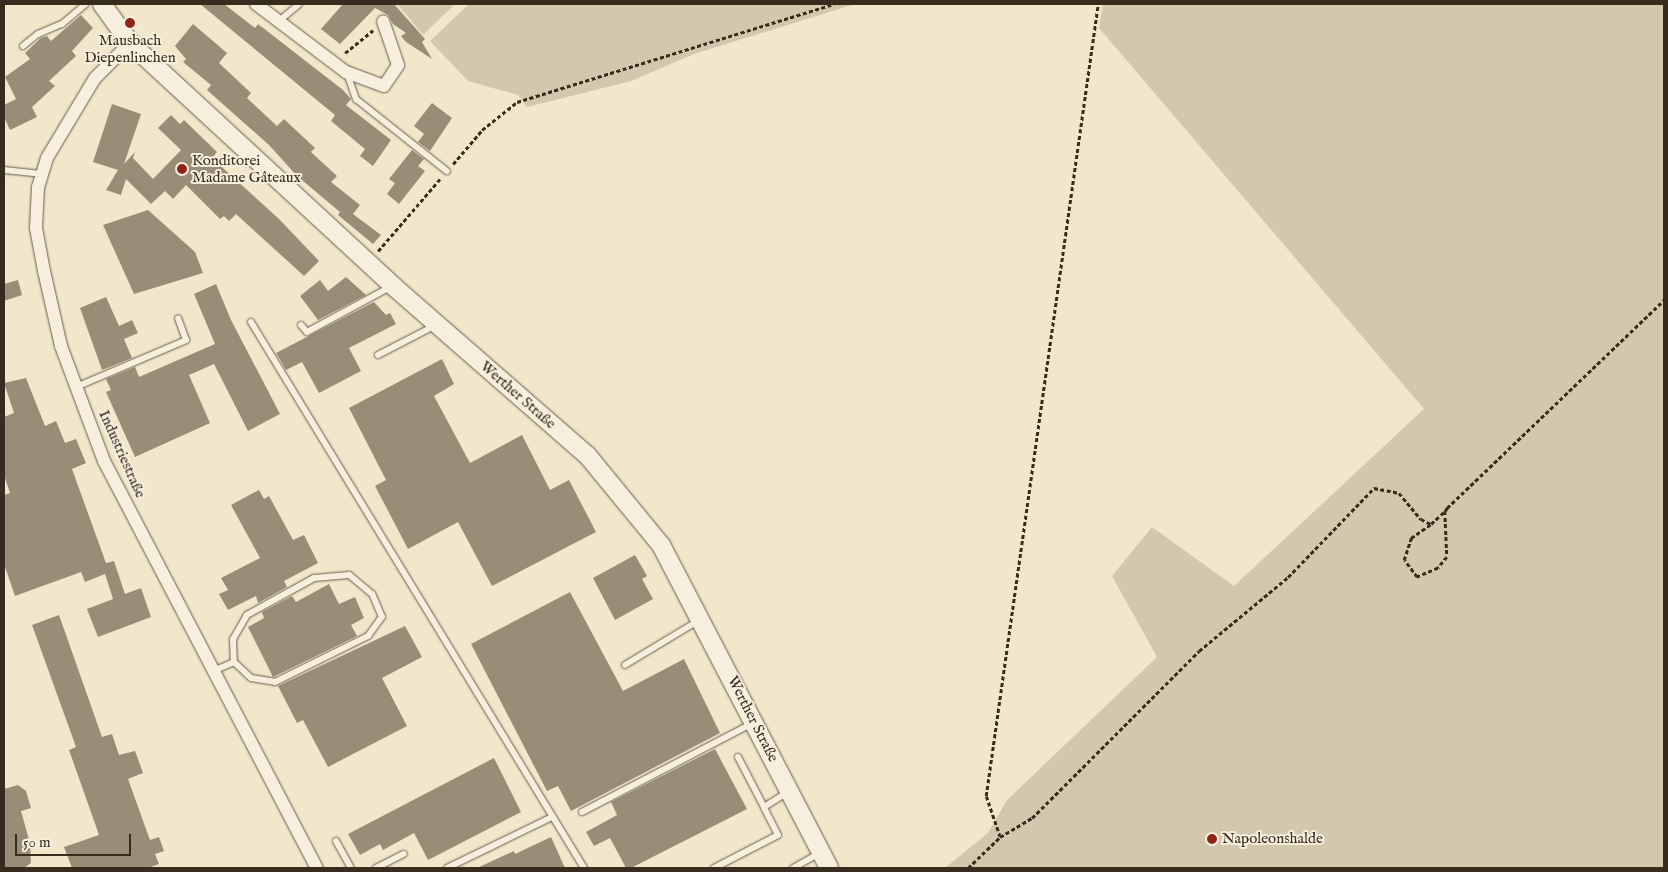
<!DOCTYPE html>
<html>
<head>
<meta charset="utf-8">
<style>
  body { margin:0 }
  #map { position:relative; width:1668px; height:872px; overflow:hidden; background:#f3e7cb; font-family:"IM FELL English",serif }
  div>[style] { position:absolute }
  .green>* { inset:0; background:#d3c7ae }
  .building>* { inset:0; background:#998d78 }
  .path>* { height:2.5px; margin-top:-1.25px; transform-origin:0; background:repeating-linear-gradient(90deg,#382c1f 0 4px,transparent 0 6.5px) }
  .roads { filter:drop-shadow(0 0 1px #675b4a) drop-shadow(0 0 1px #675b4a) }
  .lane>* { height:6px; margin:-3px; padding:0 3px; transform-origin:3px; border-radius:3px; background:#f7efdd }
  .street>* { height:12px; margin:-6px; padding:0 6px; transform-origin:6px; border-radius:6px; background:#f7efdd }
  .secondary>* { height:18px; margin:-9px; padding:0 9px; transform-origin:9px; border-radius:9px; background:#f7efdd }
  .dots>* { width:14px; height:14px; translate:-50% -50%; box-sizing:border-box; border:2px solid #f7efdd; border-radius:50% }
  span { translate:-50% -50%; white-space:nowrap; text-align:center; line-height:1.15; -webkit-text-stroke:4px #f7efdd; paint-order:stroke }
  .poi-label { font-size:15px; color:#382c1f }
  .left { translate:0 -50%; text-align:left }
  .street-label { font-size:15px; color:#382c1f }
  .frame { position:absolute; inset:0; border:5px solid #382c1f; pointer-events:none }
  .scale { position:absolute; left:15px; top:834px; width:116px; height:22px; box-sizing:border-box; border:2px solid #382c1f; border-top:0; padding-left:6px; font-size:15px; line-height:18px; white-space:nowrap; color:#382c1f; -webkit-text-stroke:4px #f7efdd; paint-order:stroke }
</style>
</head>
<body>
<div id="map">
  <div class="green">
    <div style="clip-path:polygon(397px 4px,455px 4px,423px 35px)"></div>
    <div style="clip-path:polygon(469px 4px,855px 4px,694px 54px,631px 81px,527px 107px,518px 95px,468px 81px,430px 41px)"></div>
    <div style="clip-path:polygon(1103px 4px,1664px 4px,1664px 868px,945px 868px,988px 833px,1007px 800px,1157px 657px,1112px 576px,1152px 527px,1234px 586px,1424px 409px,1099px 28px)"></div>
  </div>
  <div class="building">
    <div style="clip-path:polygon(200px 4px,224px 4px,255px 28px,258px 24px,343px 90px,351px 99px,346px 105px,391px 140px,373px 166px,360px 156px,365px 149px,331px 121px,335px 115px)"></div>
    <div style="clip-path:polygon(343px 4px,394px 4px,425px 39px,422px 42px,432px 59px,406px 42px,401px 36px,406px 33px,393px 24px,388px 15px,375px 8px,340px 44px,321px 29px)"></div>
    <div style="clip-path:polygon(81px 15px,93px 28px,72px 51px,76px 56px,49px 81px,55px 86px,32px 107px,37px 117px,10px 130px,4px 117px,4px 105px,16px 99px,5px 77px,30px 59px,25px 53px,41px 38px,47px 36px,51px 41px)"></div>
    <div style="clip-path:polygon(193px 24px,227px 53px,219px 63px,251px 93px,247px 98px,277px 126px,284px 119px,315px 148px,311px 152px,337px 176px,331px 182px,360px 205px,353px 214px,381px 235px,373px 244px,338px 215px,340px 212px,297px 176px,269px 145px,207px 90px,211px 85px,183px 62px,186px 59px,175px 46px)"></div>
    <div style="clip-path:polygon(432px 103px,452px 118px,430px 151px,418px 142px,424px 134px,414px 126px)"></div>
    <div style="clip-path:polygon(112px 104px,141px 114px,124px 164px,135px 152px,133px 158px,153px 179px,181px 150px,158px 128px,171px 115px,180px 124px,184px 120px,217px 152px,212px 158px,279px 219px,319px 261px,304px 276px,236px 214px,229px 221px,224px 216px,220px 219px,186px 185px,173px 199px,165px 191px,151px 204px,126px 179px,121px 195px,106px 190px,118px 170px,93px 162px)"></div>
    <div style="clip-path:polygon(412px 150px,424px 159px,418px 166px,425px 171px,399px 204px,387px 194px,395px 183px,389px 179px)"></div>
    <div style="clip-path:polygon(148px 210px,195px 252px,203px 273px,134px 294px,103px 225px)"></div>
    <div style="clip-path:polygon(346px 277px,366px 295px,318px 320px,300px 296px,320px 280px,328px 291px)"></div>
    <div style="clip-path:polygon(18px 280px,22px 295px,4px 301px,4px 284px)"></div>
    <div style="clip-path:polygon(216px 284px,231px 320px,280px 414px,248px 431px,214px 364px,189px 375px,210px 423px,135px 457px,106px 392px,111px 390px,106px 379px,135px 367px,139px 377px,215px 344px,194px 294px)"></div>
    <div style="clip-path:polygon(106px 297px,119px 326px,132px 320px,138px 333px,124px 339px,132px 358px,102px 370px,80px 308px)"></div>
    <div style="clip-path:polygon(374px 302px,386px 315px,390px 313px,396px 324px,349px 348px,361px 371px,319px 393px,302px 362px,286px 370px,276px 353px)"></div>
    <div style="clip-path:polygon(442px 359px,454px 384px,434px 396px,470px 463px,522px 435px,550px 490px,569px 480px,596px 532px,492px 586px,458px 522px,408px 549px,375px 486px,386px 480px,349px 408px)"></div>
    <div style="clip-path:polygon(26px 378px,45px 426px,56px 421px,65px 443px,76px 439px,86px 463px,72px 469px,106px 563px,114px 561px,125px 594px,141px 588px,151px 617px,98px 637px,87px 609px,113px 599px,105px 574px,85px 582px,81px 572px,15px 596px,4px 564px,4px 495px,10px 493px,4px 475px,4px 417px,14px 413px,4px 383px)"></div>
    <div style="clip-path:polygon(259px 490px,264px 499px,269px 496px,293px 540px,304px 535px,318px 563px,284px 581px,287px 587px,258px 603px,256px 596px,228px 610px,219px 594px,228px 590px,221px 578px,260px 558px,231px 505px)"></div>
    <div style="clip-path:polygon(635px 555px,647px 576px,642px 579px,653px 599px,615px 620px,593px 578px)"></div>
    <div style="clip-path:polygon(329px 584px,339px 604px,355px 597px,364px 618px,351px 625px,357px 636px,273px 677px,248px 627px,264px 618px,262px 612px,292px 596px,296px 602px)"></div>
    <div style="clip-path:polygon(570px 592px,623px 691px,684px 659px,720px 733px,571px 811px,558px 786px,547px 791px,471px 644px)"></div>
    <div style="clip-path:polygon(59px 615px,102px 737px,112px 734px,119px 755px,135px 751px,143px 773px,128px 779px,150px 840px,159px 837px,164px 851px,155px 854px,159px 864px,148px 868px,72px 868px,64px 847px,99px 835px,69px 750px,76px 747px,32px 625px)"></div>
    <div style="clip-path:polygon(405px 626px,422px 657px,382px 678px,407px 726px,328px 767px,303px 720px,297px 723px,278px 686px)"></div>
    <div style="clip-path:polygon(715px 749px,747px 809px,631px 868px,626px 868px,610px 838px,594px 846px,586px 832px,617px 815px,611px 802px)"></div>
    <div style="clip-path:polygon(494px 758px,521px 812px,428px 860px,414px 833px,383px 850px,380px 844px,360px 855px,348px 834px)"></div>
    <div style="clip-path:polygon(18px 785px,26px 791px,31px 808px,21px 811px,30px 843px,31px 863px,24px 868px,4px 868px,4px 789px)"></div>
    <div style="clip-path:polygon(551px 837px,565px 868px,477px 868px,514px 851px,515px 854px)"></div>
  </div>
  <div class="path">
    <div style="left:345px;top:53px;width:36px;rotate:-39deg"></div>
    <div style="left:453px;top:164px;width:45px;rotate:-49.5deg"></div>
    <div style="left:482px;top:130px;width:45px;rotate:-38.7deg"></div>
    <div style="left:517px;top:102px;width:332px;rotate:-17.2deg"></div>
    <div style="left:378px;top:251px;width:95px;rotate:-49.3deg"></div>
    <div style="left:1445px;top:511px;width:46px;rotate:87.5deg"></div>
    <div style="left:1447px;top:557px;width:14px;rotate:129deg"></div>
    <div style="left:1438px;top:568px;width:23px;rotate:157deg"></div>
    <div style="left:1417px;top:577px;width:21px;rotate:-127deg"></div>
    <div style="left:1404px;top:560px;width:23px;rotate:-72deg"></div>
    <div style="left:1411px;top:538px;width:24px;rotate:-35deg"></div>
    <div style="left:1431px;top:524px;width:19px;rotate:-43deg"></div>
    <div style="left:1445px;top:511px;width:4px;rotate:-56deg"></div>
    <div style="left:1447px;top:508px;width:301px;rotate:-43.8deg"></div>
    <div style="left:1000px;top:837px;width:37px;rotate:-31deg"></div>
    <div style="left:1032px;top:818px;width:236px;rotate:-45deg"></div>
    <div style="left:1199px;top:651px;width:116px;rotate:-39.7deg"></div>
    <div style="left:1288px;top:577px;width:124px;rotate:-46deg"></div>
    <div style="left:1374px;top:488px;width:25px;rotate:11deg"></div>
    <div style="left:1399px;top:493px;width:34px;rotate:50deg"></div>
    <div style="left:1421px;top:519px;width:11px;rotate:27deg"></div>
    <div style="left:968px;top:868px;width:45px;rotate:-44.1deg"></div>
    <div style="left:1000px;top:837px;width:43px;rotate:-108.9deg"></div>
    <div style="left:986px;top:796px;width:800px;rotate:-81.95deg"></div>
  </div>
  <div class="roads">
    <div class="lane">
      <div style="left:279px;top:21px;width:26px;rotate:-40deg"></div>
      <div style="left:23px;top:46px;width:19px;rotate:-39deg"></div>
      <div style="left:38px;top:34px;width:26px;rotate:-23deg"></div>
      <div style="left:62px;top:24px;width:31px;rotate:-40deg"></div>
      <div style="left:347px;top:73px;width:28px;rotate:71deg"></div>
      <div style="left:356px;top:99px;width:116px;rotate:38.4deg"></div>
      <div style="left:4px;top:170px;width:37px;rotate:6deg"></div>
      <div style="left:251px;top:322px;width:640px;rotate:58.62deg"></div>
      <div style="left:301px;top:325px;width:9px;rotate:49deg"></div>
      <div style="left:307px;top:332px;width:97px;rotate:-28.4deg"></div>
      <div style="left:378px;top:355px;width:65px;rotate:-27.3deg"></div>
      <div style="left:76px;top:387px;width:120px;rotate:-23.1deg"></div>
      <div style="left:186px;top:340px;width:23px;rotate:-110deg"></div>
      <div style="left:625px;top:665px;width:85px;rotate:-31.1deg"></div>
      <div style="left:213px;top:671px;width:23px;rotate:-23deg"></div>
      <div style="left:234px;top:662px;width:23px;rotate:43deg"></div>
      <div style="left:251px;top:678px;width:24px;rotate:9deg"></div>
      <div style="left:275px;top:682px;width:104px;rotate:-26.3deg"></div>
      <div style="left:368px;top:636px;width:24px;rotate:-54deg"></div>
      <div style="left:382px;top:617px;width:25px;rotate:-113deg"></div>
      <div style="left:372px;top:594px;width:30px;rotate:-140deg"></div>
      <div style="left:349px;top:575px;width:35px;rotate:175deg"></div>
      <div style="left:314px;top:578px;width:77px;rotate:151.1deg"></div>
      <div style="left:247px;top:615px;width:28px;rotate:120deg"></div>
      <div style="left:233px;top:639px;width:23px;rotate:88deg"></div>
      <div style="left:738px;top:757px;width:56px;rotate:62.5deg"></div>
      <div style="left:582px;top:812px;width:193px;rotate:-27.5deg"></div>
      <div style="left:336px;top:841px;width:31px;rotate:61deg"></div>
      <div style="left:376px;top:868px;width:31px;rotate:-27deg"></div>
      <div style="left:447px;top:868px;width:117px;rotate:-25.9deg"></div>
      <div style="left:714px;top:868px;width:72px;rotate:-27.3deg"></div>
      <div style="left:778px;top:835px;width:31px;rotate:-117deg"></div>
      <div style="left:764px;top:807px;width:28px;rotate:-32deg"></div>
      <div style="left:793px;top:868px;width:31px;rotate:-29deg"></div>
    </div>
    <div class="street">
      <div style="left:256px;top:4px;width:113px;rotate:37.1deg"></div>
      <div style="left:346px;top:72px;width:40px;rotate:20.2deg"></div>
      <div style="left:384px;top:86px;width:25px;rotate:-56deg"></div>
      <div style="left:398px;top:65px;width:46px;rotate:-108.8deg"></div>
      <div style="left:130px;top:43px;width:49px;rotate:135deg"></div>
      <div style="left:95px;top:78px;width:93px;rotate:121deg"></div>
      <div style="left:47px;top:158px;width:30px;rotate:107deg"></div>
      <div style="left:38px;top:187px;width:41px;rotate:92.8deg"></div>
      <div style="left:36px;top:228px;width:44px;rotate:79.5deg"></div>
      <div style="left:44px;top:271px;width:77px;rotate:77.2deg"></div>
      <div style="left:61px;top:346px;width:123px;rotate:69.5deg"></div>
      <div style="left:104px;top:461px;width:459px;rotate:62.4deg"></div>
    </div>
    <div class="secondary">
      <div style="left:102px;top:4px;width:48px;rotate:54.3deg"></div>
      <div style="left:130px;top:43px;width:358px;rotate:42.7deg"></div>
      <div style="left:393px;top:286px;width:257px;rotate:41.1deg"></div>
      <div style="left:587px;top:455px;width:117px;rotate:50.6deg"></div>
      <div style="left:661px;top:545px;width:364px;rotate:62.5deg"></div>
    </div>
  </div>
  <div class="dots">
    <div style="left:130px;top:23px;background:#8f2418"></div>
    <div style="left:182px;top:169px;background:#8f2418"></div>
    <div style="left:1212px;top:839px;background:#8f2418"></div>
  </div>
  <div class="poi-label">
    <span style="left:130px;top:49px">Mausbach<br>Diepenlinchen</span>
    <span class="left" style="left:192px;top:169px">Konditorei<br>Madame Gâteaux</span>
    <span class="left" style="left:1222px;top:839px">Napoleonshalde</span>
  </div>
  <div class="street-label">
    <span style="left:518px;top:395px;rotate:41deg">Werther Straße</span>
    <span style="left:122px;top:454px;rotate:66deg">Industriestraße</span>
    <span style="left:753px;top:719px;rotate:63deg">Werther Straße</span>
  </div>
  <div class="frame"></div>
  <div class="scale">50 m</div>
</div>
</body>
</html>
